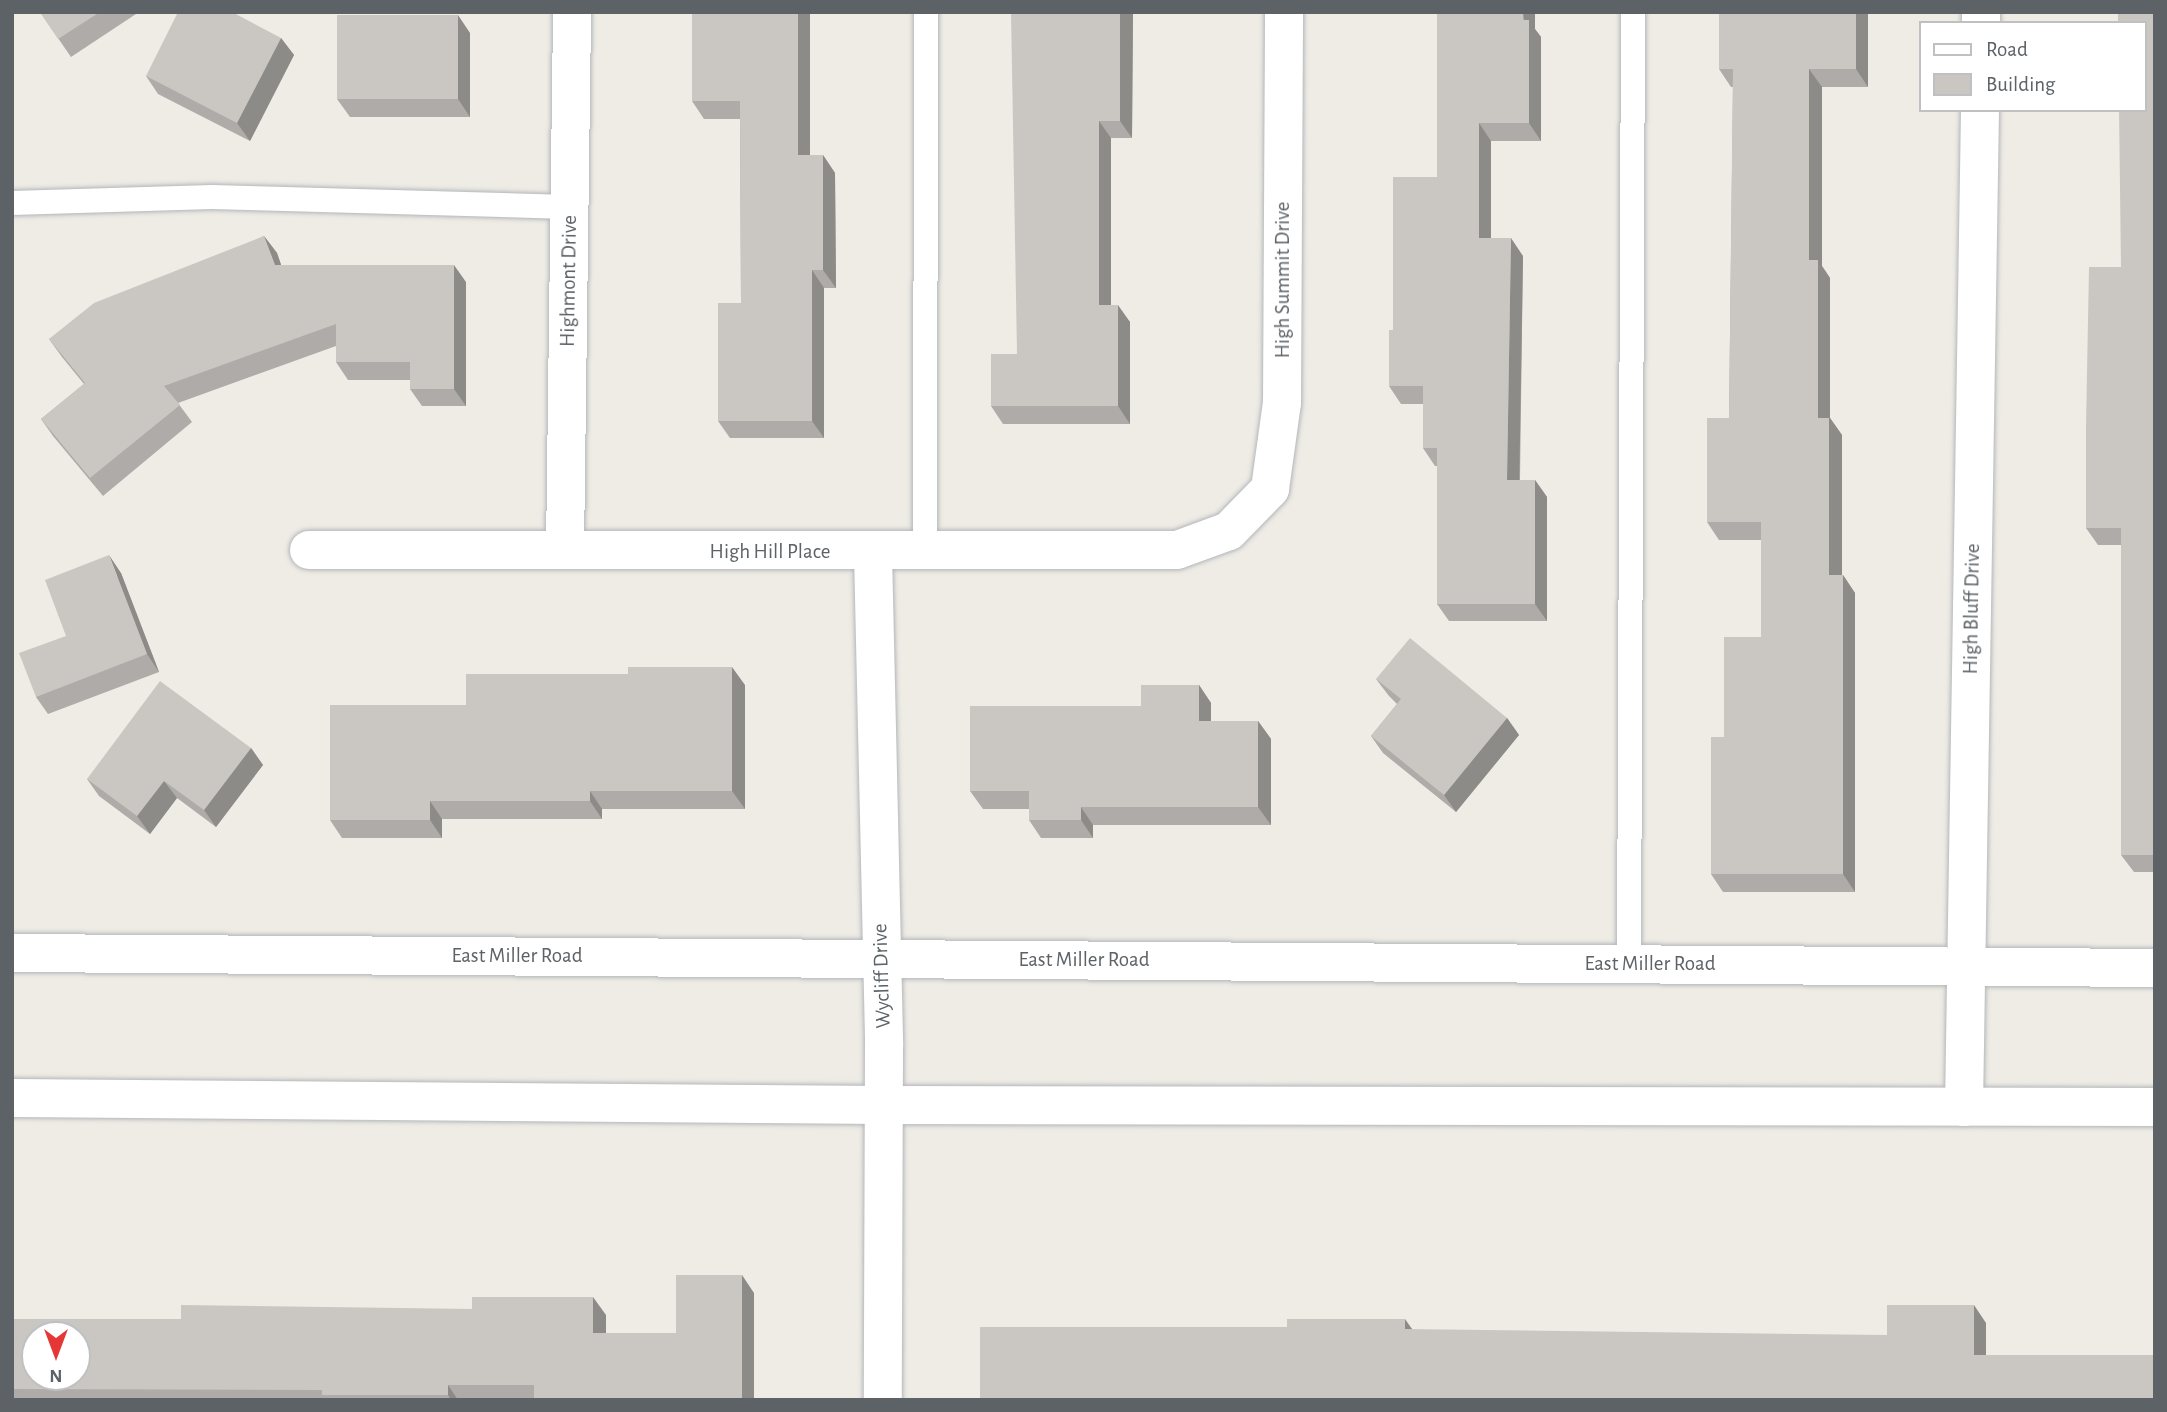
<!DOCTYPE html>
<html>
<head>
<meta charset="utf-8">
<style>
  body { margin:0 }
  #map { position:relative; width:2167px; height:1412px; overflow:hidden; background:#efece6; font-family:"Alegreya Sans",sans-serif }
  div>[style] { position:absolute }
  .roads { filter:drop-shadow(0 0 2px #b3b7ba) drop-shadow(0 0 2px #b3b7ba) }
  .lane>* { height:24px; margin:-12px; padding:0 12px; transform-origin:12px; border-radius:12px; background:#fff }
  .street>* { height:38px; margin:-19px; padding:0 19px; transform-origin:19px; border-radius:19px; background:#fff }
  .secondary>* { height:38px; margin:-19px; padding:0 19px; transform-origin:19px; border-radius:19px; background:#fff }
  .wall>* { inset:0; background:#aeaba8 }
  .shaded-wall>* { inset:0; background:#8d8b88 }
  .building>* { inset:0; background:#cac7c3 }
  span { translate:-50% -50%; white-space:nowrap; text-align:center; line-height:1.15; -webkit-text-stroke:6px #fff; paint-order:stroke }
  .street-label { font-size:21px; color:#5d6266 }
  .frame { position:absolute; inset:0; border:14px solid #5d6266; pointer-events:none }
  .legend { position:absolute; left:1919px; top:21px; width:228px; height:91px; box-sizing:border-box; background:#fff; border:2px solid #bec0c2; margin:0; padding:9px 12px; list-style:none; font-size:21px; color:#5d6266 }
  .legend li { display:flex; align-items:center; gap:14px; height:35px }
  .legend b { width:35px; border:2px solid #bec0c2 }
  .north { position:absolute; left:21px; top:1321px; width:70px; height:70px; box-sizing:border-box; background:#fff; border:2px solid #bec0c2; border-radius:50%; rotate:180deg; font-size:19px; font-weight:700; line-height:28px; text-align:center; color:#5d6266 }
  .north::after { content:''; display:block; margin:auto; width:24px; height:32px; background:#e53736; clip-path:polygon(50% 0,100% 100%,50% 72%,0 100%) }
</style>
</head>
<body>
<div id="map">
  <div class="roads">
    <div class="lane">
      <div style="left:12px;top:203px;width:200px;rotate:-1.7deg"></div>
      <div style="left:212px;top:197px;width:358px;rotate:1.6deg"></div>
      <div style="left:925px;top:552px;width:540px;rotate:-89.89deg"></div>
      <div style="left:1629px;top:964px;width:952px;rotate:-89.76deg"></div>
    </div>
    <div class="street">
      <div style="left:1981px;top:23px;width:11px;rotate:-90deg"></div>
      <div style="left:309px;top:550px;width:868px"></div>
      <div style="left:1177px;top:550px;width:55px;rotate:-20.1deg"></div>
      <div style="left:1229px;top:531px;width:59px;rotate:-45.7deg"></div>
      <div style="left:1270px;top:489px;width:87px;rotate:-82.1deg"></div>
      <div style="left:1282px;top:403px;width:391px;rotate:-89.7deg"></div>
      <div style="left:565px;top:550px;width:538px;rotate:-89.25deg"></div>
      <div style="left:873px;top:553px;width:493px;rotate:88.7deg"></div>
      <div style="left:884px;top:1046px;width:354px;rotate:90.2deg"></div>
      <div style="left:1964px;top:1107px;width:997px;rotate:-89.08deg"></div>
    </div>
    <div class="secondary">
      <div style="left:12px;top:953px;width:2143px;rotate:0.4deg"></div>
      <div style="left:12px;top:1098px;width:871px;rotate:0.46deg"></div>
      <div style="left:883px;top:1105px;width:1272px;rotate:0.09deg"></div>
    </div>
  </div>
  <div class="wall">
    <div style="clip-path:polygon(40px 12px,139px 12px,71px 57px)"></div>
    <div style="clip-path:polygon(810px 12px,810px 155px,823px 155px,835px 173px,836px 288px,824px 288px,824px 438px,730px 438px,718px 421px,741px 303px,740px 119px,704px 119px,692px 101px)"></div>
    <div style="clip-path:polygon(1133px 12px,1132px 138px,1111px 138px,1111px 305px,1130px 322px,1130px 424px,1003px 424px,991px 406px,1017px 354px)"></div>
    <div style="clip-path:polygon(1535px 12px,1535px 29px,1541px 37px,1541px 141px,1491px 141px,1491px 238px,1523px 256px,1520px 480px,1535px 480px,1547px 497px,1547px 621px,1449px 621px,1437px 604px,1437px 466px,1435px 466px,1423px 448px,1423px 404px,1401px 404px,1389px 386px,1393px 330px,1437px 177px)"></div>
    <div style="clip-path:polygon(1868px 12px,1868px 87px,1822px 87px,1822px 266px,1830px 278px,1830px 418px,1842px 435px,1842px 575px,1843px 575px,1855px 593px,1855px 892px,1723px 892px,1711px 874px,1724px 737px,1761px 637px,1761px 540px,1719px 540px,1707px 522px,1729px 418px,1733px 87px,1731px 87px,1719px 69px)"></div>
    <div style="clip-path:polygon(2155px 12px,2155px 872px,2134px 872px,2121px 855px,2121px 545px,2098px 545px,2086px 528px)"></div>
    <div style="clip-path:polygon(470px 33px,470px 117px,350px 117px,337px 99px)"></div>
    <div style="clip-path:polygon(281px 38px,294px 55px,250px 141px,158px 94px,146px 76px)"></div>
    <div style="clip-path:polygon(264px 236px,277px 253px,281px 265px,466px 282px,466px 406px,422px 406px,410px 389px,410px 380px,348px 380px,336px 362px,336px 346px,178px 403px,192px 422px,103px 496px,53px 436px,41px 419px,84px 384px,62px 357px,49px 339px)"></div>
    <div style="clip-path:polygon(121px 573px,159px 672px,48px 714px,36px 697px,66px 636px)"></div>
    <div style="clip-path:polygon(1376px 679px,1507px 718px,1519px 735px,1456px 812px,1383px 753px,1371px 736px,1397px 704px,1389px 696px)"></div>
    <div style="clip-path:polygon(745px 685px,745px 809px,602px 809px,602px 819px,442px 819px,442px 838px,342px 838px,330px 820px,466px 705px)"></div>
    <div style="clip-path:polygon(1199px 685px,1211px 703px,1211px 721px,1258px 721px,1271px 739px,1271px 825px,1093px 825px,1093px 838px,1041px 838px,1029px 820px,1029px 809px,983px 809px,970px 791px,1141px 706px)"></div>
    <div style="clip-path:polygon(251px 748px,263px 765px,216px 827px,177px 798px,150px 834px,99px 796px,87px 779px)"></div>
    <div style="clip-path:polygon(754px 1293px,754px 1400px,12px 1400px,12px 1319px,181px 1319px,606px 1315px,606px 1333px,676px 1333px)"></div>
  </div>
  <div class="shaded-wall">
    <div style="clip-path:polygon(798px 12px,810px 12px,810px 173px,798px 155px)"></div>
    <div style="clip-path:polygon(1120px 12px,1133px 12px,1132px 138px,1120px 121px)"></div>
    <div style="clip-path:polygon(1523px 12px,1535px 12px,1535px 29px,1541px 37px,1541px 141px,1529px 123px)"></div>
    <div style="clip-path:polygon(1856px 12px,1868px 12px,1868px 87px,1856px 69px)"></div>
    <div style="clip-path:polygon(458px 15px,470px 33px,470px 117px,458px 99px)"></div>
    <div style="clip-path:polygon(281px 38px,294px 55px,250px 141px,237px 123px)"></div>
    <div style="clip-path:polygon(1809px 69px,1822px 87px,1822px 266px,1830px 278px,1830px 418px,1842px 435px,1842px 593px,1829px 575px,1818px 418px,1809px 260px)"></div>
    <div style="clip-path:polygon(1099px 121px,1111px 138px,1111px 322px,1099px 305px)"></div>
    <div style="clip-path:polygon(1479px 123px,1491px 141px,1491px 256px,1479px 238px)"></div>
    <div style="clip-path:polygon(823px 155px,835px 173px,836px 288px,823px 270px)"></div>
    <div style="clip-path:polygon(264px 236px,277px 253px,287px 282px,275px 265px)"></div>
    <div style="clip-path:polygon(1511px 238px,1523px 256px,1519px 497px,1507px 480px)"></div>
    <div style="clip-path:polygon(454px 265px,466px 282px,466px 406px,454px 389px)"></div>
    <div style="clip-path:polygon(812px 270px,824px 288px,824px 438px,812px 421px)"></div>
    <div style="clip-path:polygon(1118px 305px,1130px 322px,1130px 424px,1118px 406px)"></div>
    <div style="clip-path:polygon(1535px 480px,1547px 497px,1547px 621px,1535px 604px)"></div>
    <div style="clip-path:polygon(109px 555px,121px 573px,159px 672px,147px 654px)"></div>
    <div style="clip-path:polygon(1843px 575px,1855px 593px,1855px 892px,1843px 874px)"></div>
    <div style="clip-path:polygon(732px 667px,745px 685px,745px 809px,732px 791px)"></div>
    <div style="clip-path:polygon(1199px 685px,1211px 703px,1211px 739px,1199px 721px)"></div>
    <div style="clip-path:polygon(1507px 718px,1519px 735px,1456px 812px,1444px 795px)"></div>
    <div style="clip-path:polygon(1258px 721px,1271px 739px,1271px 825px,1258px 807px)"></div>
    <div style="clip-path:polygon(251px 748px,263px 765px,216px 827px,204px 810px)"></div>
    <div style="clip-path:polygon(164px 781px,177px 798px,150px 834px,137px 816px)"></div>
    <div style="clip-path:polygon(590px 791px,602px 809px,602px 819px,590px 801px)"></div>
    <div style="clip-path:polygon(430px 801px,442px 819px,442px 838px,430px 820px)"></div>
    <div style="clip-path:polygon(1081px 807px,1093px 825px,1093px 838px,1081px 820px)"></div>
    <div style="clip-path:polygon(742px 1275px,754px 1293px,754px 1400px,742px 1400px)"></div>
    <div style="clip-path:polygon(593px 1297px,606px 1315px,606px 1350px,593px 1333px)"></div>
    <div style="clip-path:polygon(1974px 1305px,1986px 1323px,1986px 1372px,1974px 1355px)"></div>
    <div style="clip-path:polygon(1405px 1319px,1417px 1336px,1405px 1329px)"></div>
    <div style="clip-path:polygon(448px 1385px,458px 1400px,451px 1400px,448px 1395px)"></div>
  </div>
  <div class="building">
    <div style="clip-path:polygon(40px 12px,100px 12px,58px 39px)"></div>
    <div style="clip-path:polygon(178px 12px,232px 12px,281px 38px,237px 123px,146px 76px)"></div>
    <div style="clip-path:polygon(692px 12px,798px 12px,798px 155px,823px 155px,823px 270px,812px 270px,812px 421px,718px 421px,718px 303px,741px 303px,740px 101px,692px 101px)"></div>
    <div style="clip-path:polygon(1011px 12px,1120px 12px,1120px 121px,1099px 121px,1099px 305px,1118px 305px,1118px 406px,991px 406px,991px 354px,1017px 354px)"></div>
    <div style="clip-path:polygon(1437px 12px,1523px 12px,1523px 20px,1529px 20px,1529px 123px,1479px 123px,1479px 238px,1511px 238px,1507px 480px,1535px 480px,1535px 604px,1437px 604px,1437px 448px,1423px 448px,1423px 386px,1389px 386px,1389px 330px,1393px 330px,1393px 177px,1437px 177px)"></div>
    <div style="clip-path:polygon(1719px 12px,1856px 12px,1856px 69px,1809px 69px,1809px 260px,1818px 260px,1818px 418px,1829px 418px,1829px 575px,1843px 575px,1843px 874px,1711px 874px,1711px 737px,1724px 737px,1724px 637px,1761px 637px,1761px 522px,1707px 522px,1707px 418px,1729px 418px,1733px 69px,1719px 69px)"></div>
    <div style="clip-path:polygon(2118px 12px,2155px 12px,2155px 855px,2121px 855px,2121px 528px,2086px 528px,2086px 426px,2089px 267px,2121px 267px,2119px 110px,2144px 110px,2144px 23px,2118px 23px)"></div>
    <div style="clip-path:polygon(337px 15px,458px 15px,458px 99px,337px 99px)"></div>
    <div style="clip-path:polygon(264px 236px,275px 265px,454px 265px,454px 389px,410px 389px,410px 362px,336px 362px,336px 324px,164px 386px,180px 405px,90px 478px,41px 419px,85px 383px,49px 339px,94px 303px)"></div>
    <div style="clip-path:polygon(109px 555px,147px 654px,36px 697px,19px 653px,66px 636px,45px 580px)"></div>
    <div style="clip-path:polygon(1410px 638px,1507px 718px,1444px 795px,1371px 736px,1401px 699px,1376px 679px)"></div>
    <div style="clip-path:polygon(628px 667px,732px 667px,732px 791px,590px 791px,590px 801px,430px 801px,430px 820px,330px 820px,330px 705px,466px 705px,466px 674px,628px 674px)"></div>
    <div style="clip-path:polygon(160px 681px,251px 748px,204px 810px,164px 781px,137px 816px,87px 779px)"></div>
    <div style="clip-path:polygon(1141px 685px,1199px 685px,1199px 721px,1258px 721px,1258px 807px,1081px 807px,1081px 820px,1029px 820px,1029px 791px,970px 791px,970px 706px,1141px 706px)"></div>
    <div style="clip-path:polygon(evenodd,676px 1275px,742px 1275px,742px 1400px,534px 1400px,534px 1385px,448px 1385px,448px 1395px,322px 1395px,322px 1390px,12px 1389px,12px 1319px,181px 1319px,181px 1305px,472px 1309px,472px 1297px,593px 1297px,593px 1333px,676px 1333px,676px 1275px,35px 1335px,77px 1335px,77px 1377px,35px 1377px,35px 1335px)"></div>
    <div style="clip-path:polygon(1887px 1305px,1974px 1305px,1974px 1355px,2155px 1355px,2155px 1400px,980px 1400px,980px 1327px,1287px 1327px,1287px 1319px,1405px 1319px,1405px 1329px,1887px 1335px)"></div>
  </div>
  <div class="street-label">
    <span style="left:1283px;top:280px;rotate:-90deg">High Summit Drive</span>
    <span style="left:569px;top:281px;rotate:-89deg">Highmont Drive</span>
    <span style="left:770px;top:552px">High Hill Place</span>
    <span style="left:1972px;top:609px;rotate:-89deg">High Bluff Drive</span>
    <span style="left:517px;top:956px">East Miller Road</span>
    <span style="left:1084px;top:960px">East Miller Road</span>
    <span style="left:1650px;top:964px">East Miller Road</span>
    <span style="left:882px;top:976px;rotate:-92deg">Wycliff Drive</span>
  </div>
  <div class="frame"></div>
  <ul class="legend">
  <li><b style="height:9px;background:#fff"></b>Road</li>
  <li><b style="height:19px;background:#cac7c3"></b>Building</li>
  </ul>
  <div class="north">N</div>
</div>
</body>
</html>
